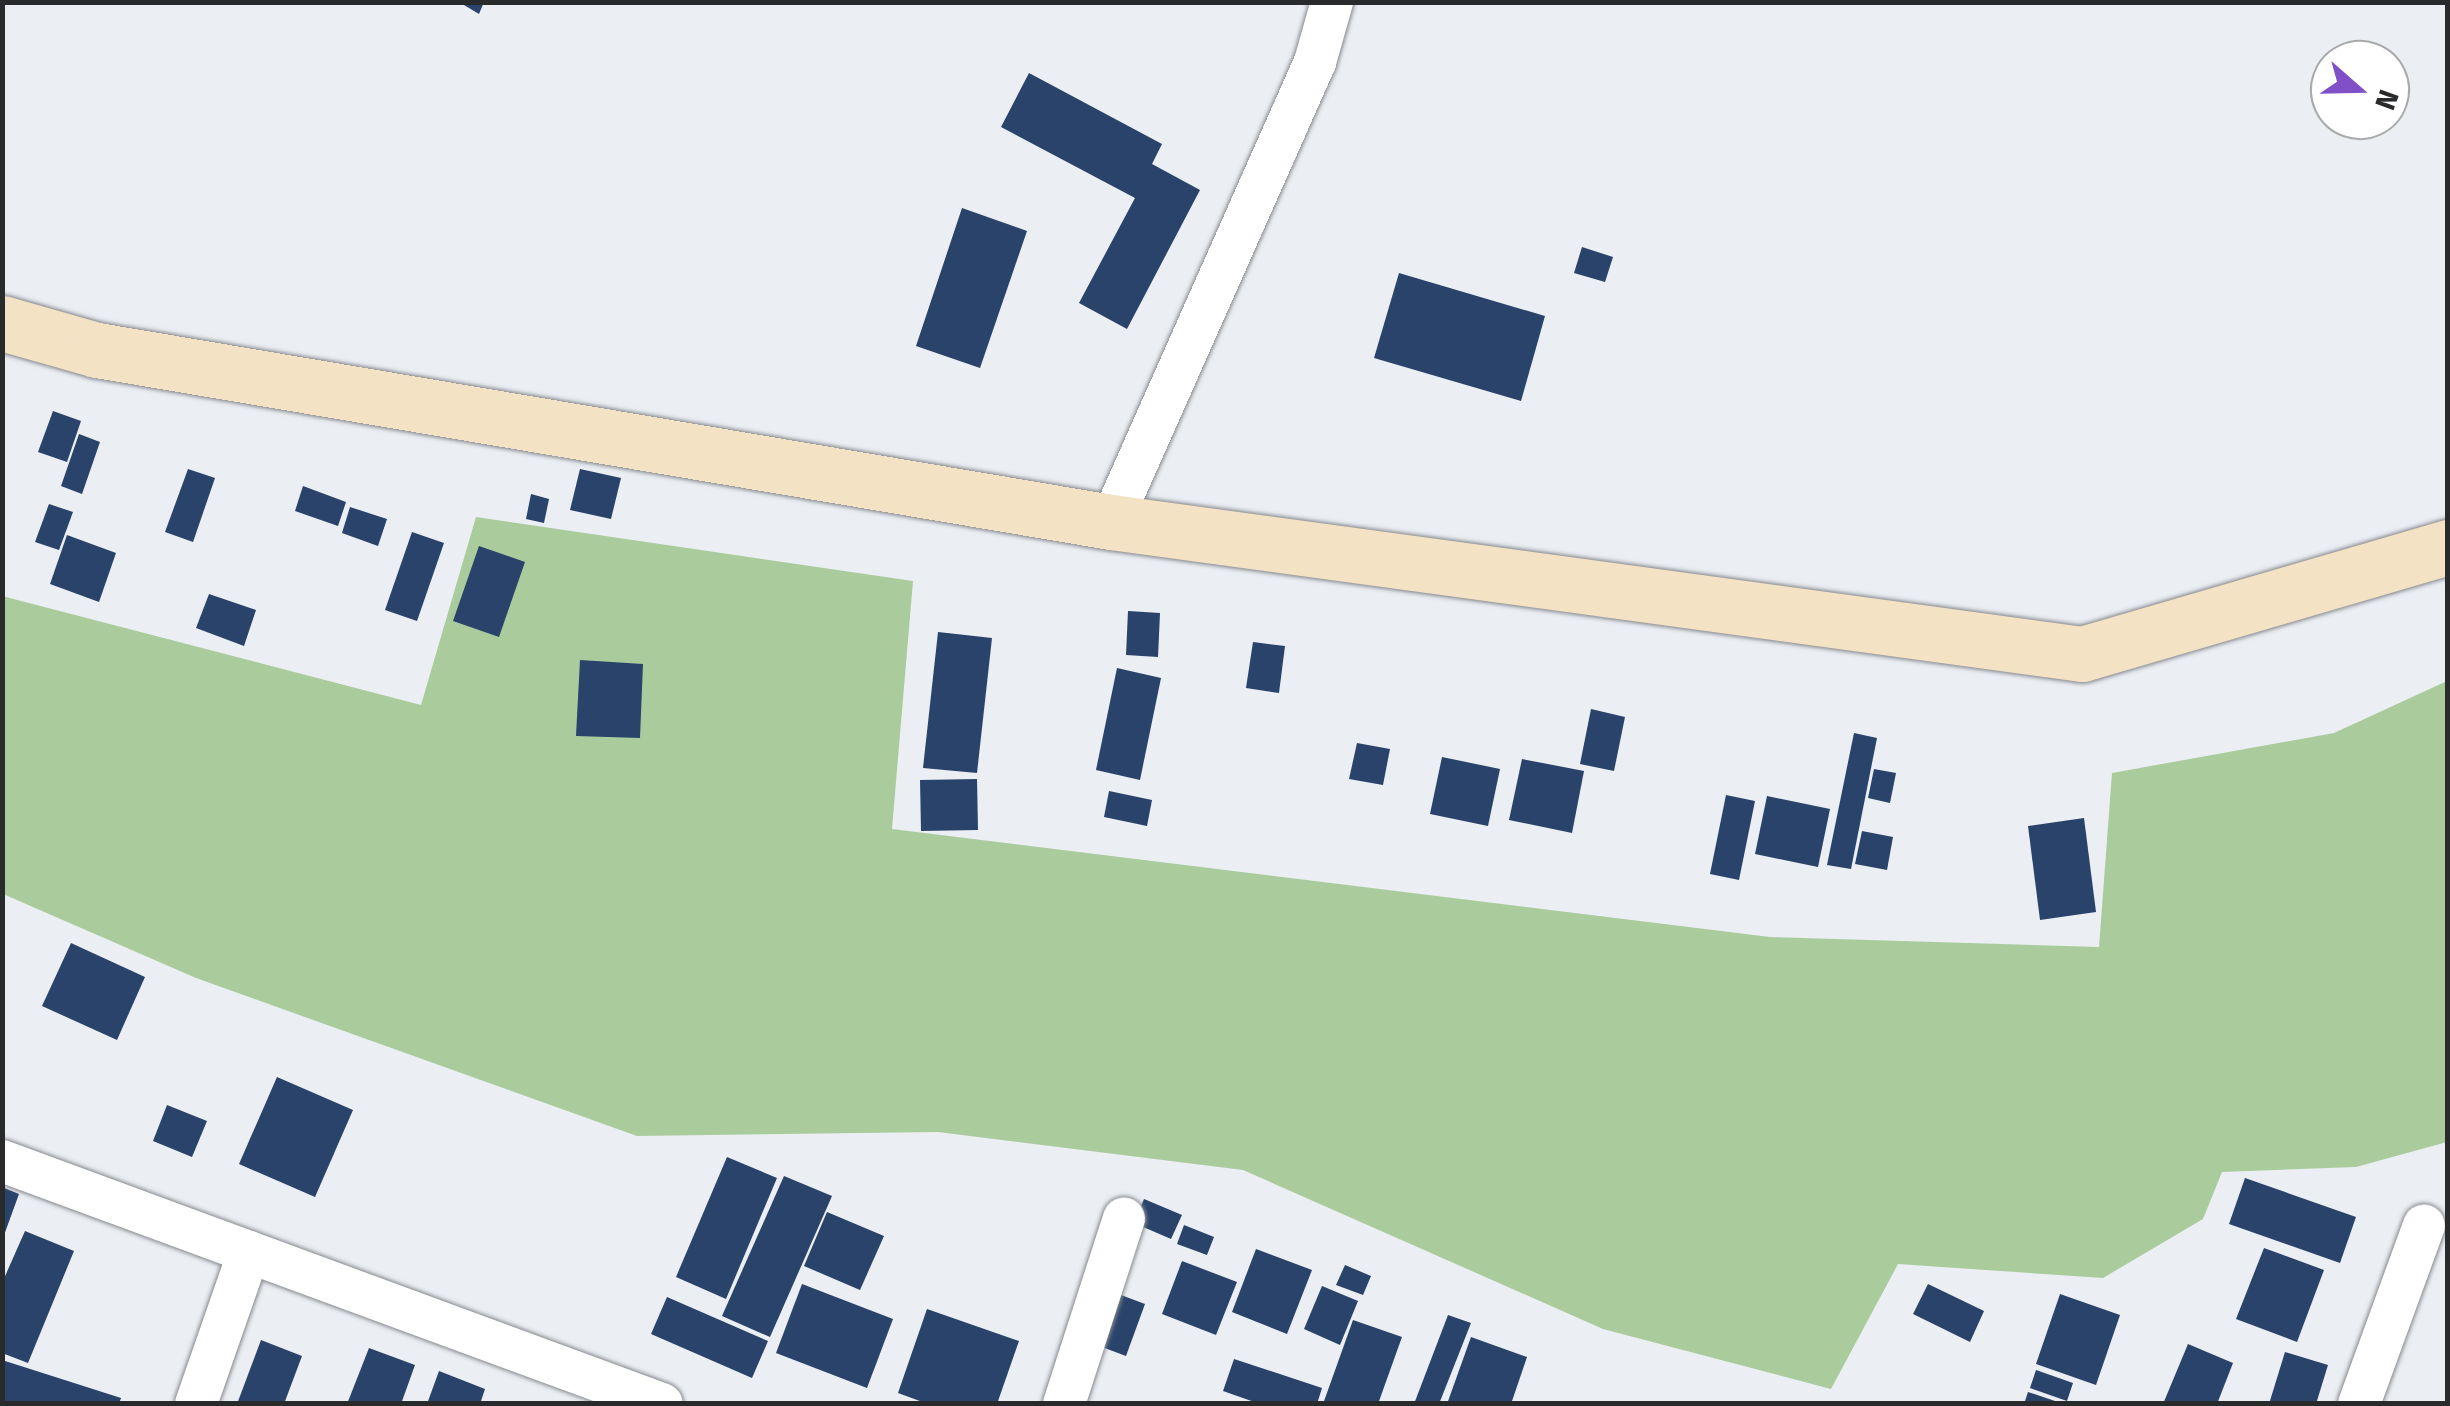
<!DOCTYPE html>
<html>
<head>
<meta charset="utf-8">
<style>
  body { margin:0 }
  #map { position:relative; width:2450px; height:1406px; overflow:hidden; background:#ebeef3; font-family:"Fira Sans",sans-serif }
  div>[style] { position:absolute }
  .green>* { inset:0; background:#aacc9d }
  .building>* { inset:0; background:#29436b }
  .roads { filter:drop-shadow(0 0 2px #86898d) drop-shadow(0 0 2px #86898d) }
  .minor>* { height:42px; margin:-21px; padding:0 21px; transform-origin:21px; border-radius:21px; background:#fff }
  .secondary>* { height:55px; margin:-27.5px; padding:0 27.5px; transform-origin:27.5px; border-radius:27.5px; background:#f4e2c5 }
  span { translate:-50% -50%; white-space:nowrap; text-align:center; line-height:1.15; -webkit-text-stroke:10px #fff; paint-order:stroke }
  .frame { position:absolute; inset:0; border:5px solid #292a2c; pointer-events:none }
  .north { position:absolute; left:2310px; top:40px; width:100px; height:100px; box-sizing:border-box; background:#fff; border:2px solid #a9aaab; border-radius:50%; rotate:110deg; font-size:28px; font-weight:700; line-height:40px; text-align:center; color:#292a2c }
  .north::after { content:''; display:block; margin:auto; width:35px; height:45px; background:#8150c9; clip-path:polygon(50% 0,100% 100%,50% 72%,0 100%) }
</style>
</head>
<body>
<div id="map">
  <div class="green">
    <div style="clip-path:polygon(476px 517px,913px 581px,892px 829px,1770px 937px,2099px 947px,2112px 773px,2334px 733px,2447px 681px,2447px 1142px,2356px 1167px,2222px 1172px,2203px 1219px,2103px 1278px,1898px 1264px,1831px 1389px,1603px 1329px,1243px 1170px,938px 1132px,637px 1136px,196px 978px,3px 894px,2px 596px,421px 705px)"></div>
  </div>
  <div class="building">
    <div style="clip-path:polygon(459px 2px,484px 2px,479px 14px)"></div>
    <div style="clip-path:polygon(1029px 73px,1162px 144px,1152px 164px,1200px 190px,1127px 329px,1079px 303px,1135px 198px,1001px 127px)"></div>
    <div style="clip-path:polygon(962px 208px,1027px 231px,980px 368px,916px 346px)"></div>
    <div style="clip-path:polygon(1582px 247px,1613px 257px,1605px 282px,1574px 273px)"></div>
    <div style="clip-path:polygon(1399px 273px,1545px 316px,1521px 401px,1374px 358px)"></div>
    <div style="clip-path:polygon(53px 411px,81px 421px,67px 462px,38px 452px)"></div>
    <div style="clip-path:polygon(79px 434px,100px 442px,82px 494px,61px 486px)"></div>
    <div style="clip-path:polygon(188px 469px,215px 478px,193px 542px,165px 532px)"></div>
    <div style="clip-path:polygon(580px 469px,621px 478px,611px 519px,570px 510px)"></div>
    <div style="clip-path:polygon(303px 486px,346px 502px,338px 526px,295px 511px)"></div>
    <div style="clip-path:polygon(531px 494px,549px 499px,544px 523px,526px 519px)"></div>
    <div style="clip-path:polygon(49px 504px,73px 512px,59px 550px,35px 542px)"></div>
    <div style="clip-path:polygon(350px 507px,387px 519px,378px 546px,342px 533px)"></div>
    <div style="clip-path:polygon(412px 532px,444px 543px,417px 621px,385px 610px)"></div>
    <div style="clip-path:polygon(67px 535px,116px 553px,99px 602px,50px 584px)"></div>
    <div style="clip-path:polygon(479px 546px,525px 562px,499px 637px,453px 621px)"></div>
    <div style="clip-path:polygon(209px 594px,256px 610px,244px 646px,196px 628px)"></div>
    <div style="clip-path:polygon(1128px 611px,1160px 613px,1158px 657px,1126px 655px)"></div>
    <div style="clip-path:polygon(938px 632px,992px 638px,977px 773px,923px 768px)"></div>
    <div style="clip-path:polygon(1253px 642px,1285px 646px,1279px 693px,1246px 688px)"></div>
    <div style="clip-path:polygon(580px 660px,643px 664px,640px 738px,576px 736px)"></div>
    <div style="clip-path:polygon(1117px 668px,1161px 678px,1140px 780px,1096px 770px)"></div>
    <div style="clip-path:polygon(1591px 709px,1625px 717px,1614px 771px,1580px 764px)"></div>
    <div style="clip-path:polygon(1854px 733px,1877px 738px,1851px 869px,1827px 865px)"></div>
    <div style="clip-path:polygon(1357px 743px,1390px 749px,1383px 785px,1349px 779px)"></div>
    <div style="clip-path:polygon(1442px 757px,1500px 769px,1488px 826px,1430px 814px)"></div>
    <div style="clip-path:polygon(1522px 759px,1584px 771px,1572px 833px,1509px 820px)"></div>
    <div style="clip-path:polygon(1874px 769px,1896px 773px,1890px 803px,1868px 798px)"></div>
    <div style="clip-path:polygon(977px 779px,978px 830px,921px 831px,920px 780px)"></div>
    <div style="clip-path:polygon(1109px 791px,1152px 800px,1147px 826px,1104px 817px)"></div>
    <div style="clip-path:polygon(1726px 795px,1755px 801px,1739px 880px,1710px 874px)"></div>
    <div style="clip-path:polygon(1767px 796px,1830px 809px,1818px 867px,1755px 854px)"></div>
    <div style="clip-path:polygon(2084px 818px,2096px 912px,2040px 920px,2028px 826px)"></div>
    <div style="clip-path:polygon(1862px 831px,1893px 837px,1887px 870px,1855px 864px)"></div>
    <div style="clip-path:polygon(71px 943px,145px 977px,117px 1040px,42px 1006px)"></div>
    <div style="clip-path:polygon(277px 1077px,353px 1110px,315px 1197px,239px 1164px)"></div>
    <div style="clip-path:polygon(167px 1105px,207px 1121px,192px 1157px,153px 1141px)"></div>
    <div style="clip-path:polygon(727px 1157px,777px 1178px,726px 1299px,676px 1277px)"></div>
    <div style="clip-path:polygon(784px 1176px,832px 1196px,770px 1337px,722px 1316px)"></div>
    <div style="clip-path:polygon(2245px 1178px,2356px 1217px,2340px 1263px,2229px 1224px)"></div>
    <div style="clip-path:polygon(2px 1187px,19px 1194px,3px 1238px,2px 1238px)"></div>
    <div style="clip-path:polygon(1144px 1199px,1182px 1215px,1171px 1239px,1134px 1223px)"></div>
    <div style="clip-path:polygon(827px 1212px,884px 1236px,860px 1290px,804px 1266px)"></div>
    <div style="clip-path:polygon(1184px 1225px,1214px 1237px,1207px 1255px,1177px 1244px)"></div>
    <div style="clip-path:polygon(25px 1231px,74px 1251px,28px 1363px,2px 1353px,2px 1283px)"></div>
    <div style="clip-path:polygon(2264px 1248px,2324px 1270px,2297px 1342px,2236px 1319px)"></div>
    <div style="clip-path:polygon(1256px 1249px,1312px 1270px,1287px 1334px,1232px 1312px)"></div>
    <div style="clip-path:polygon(1182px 1261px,1237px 1282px,1216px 1335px,1162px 1314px)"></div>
    <div style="clip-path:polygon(1345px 1265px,1371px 1276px,1363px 1295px,1336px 1285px)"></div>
    <div style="clip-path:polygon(802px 1284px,893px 1319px,867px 1388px,776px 1353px)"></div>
    <div style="clip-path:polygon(1928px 1284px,1984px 1311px,1970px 1342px,1913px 1314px)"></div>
    <div style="clip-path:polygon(1322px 1286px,1358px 1301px,1340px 1345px,1304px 1329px)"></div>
    <div style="clip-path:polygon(2060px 1294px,2120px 1315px,2096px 1385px,2036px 1364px)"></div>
    <div style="clip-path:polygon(1121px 1295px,1145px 1304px,1126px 1356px,1102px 1347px)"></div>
    <div style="clip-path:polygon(667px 1297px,768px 1341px,752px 1378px,651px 1334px)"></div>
    <div style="clip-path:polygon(927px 1309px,1019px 1341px,997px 1404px,928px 1404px,898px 1393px)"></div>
    <div style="clip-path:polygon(1448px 1315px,1471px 1323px,1439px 1404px,1414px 1404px)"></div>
    <div style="clip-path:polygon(1353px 1320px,1402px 1337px,1378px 1404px,1323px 1404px)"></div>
    <div style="clip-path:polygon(1471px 1337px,1527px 1357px,1511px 1404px,1447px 1404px)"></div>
    <div style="clip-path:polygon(261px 1340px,302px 1356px,284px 1404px,237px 1404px)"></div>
    <div style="clip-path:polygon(2188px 1344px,2233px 1363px,2217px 1404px,2163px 1404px)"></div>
    <div style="clip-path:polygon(369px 1348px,415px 1365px,401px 1404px,347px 1404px)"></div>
    <div style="clip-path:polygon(2285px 1352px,2328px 1365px,2316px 1404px,2269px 1404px)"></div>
    <div style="clip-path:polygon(1234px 1359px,1322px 1388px,1317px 1404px,1260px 1404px,1223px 1391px)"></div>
    <div style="clip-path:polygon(2px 1360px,121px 1398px,119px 1404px,2px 1404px)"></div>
    <div style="clip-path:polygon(2036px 1370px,2073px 1383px,2067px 1401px,2030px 1388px)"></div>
    <div style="clip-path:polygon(439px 1371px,485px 1389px,480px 1404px,427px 1404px)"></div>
    <div style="clip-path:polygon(2028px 1392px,2061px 1403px,2061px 1404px,2024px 1404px)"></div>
  </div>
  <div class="roads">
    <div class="minor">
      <div style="left:1111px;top:522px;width:503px;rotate:-66.08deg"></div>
      <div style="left:1315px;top:62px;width:62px;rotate:-74.2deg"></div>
      <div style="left:2px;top:1161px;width:703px;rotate:20.21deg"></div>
      <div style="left:196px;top:1404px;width:161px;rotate:-70.8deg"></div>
      <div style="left:1064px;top:1404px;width:195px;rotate:-72.1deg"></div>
      <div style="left:2359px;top:1404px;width:190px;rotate:-70deg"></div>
    </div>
    <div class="secondary">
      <div style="left:2px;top:323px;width:99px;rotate:15.9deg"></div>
      <div style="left:97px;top:350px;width:1028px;rotate:9.63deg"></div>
      <div style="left:1111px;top:522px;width:980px;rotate:7.74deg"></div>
      <div style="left:2082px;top:654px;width:381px;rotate:-16.3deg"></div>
    </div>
  </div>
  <div class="frame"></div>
  <div class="north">N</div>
</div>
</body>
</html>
